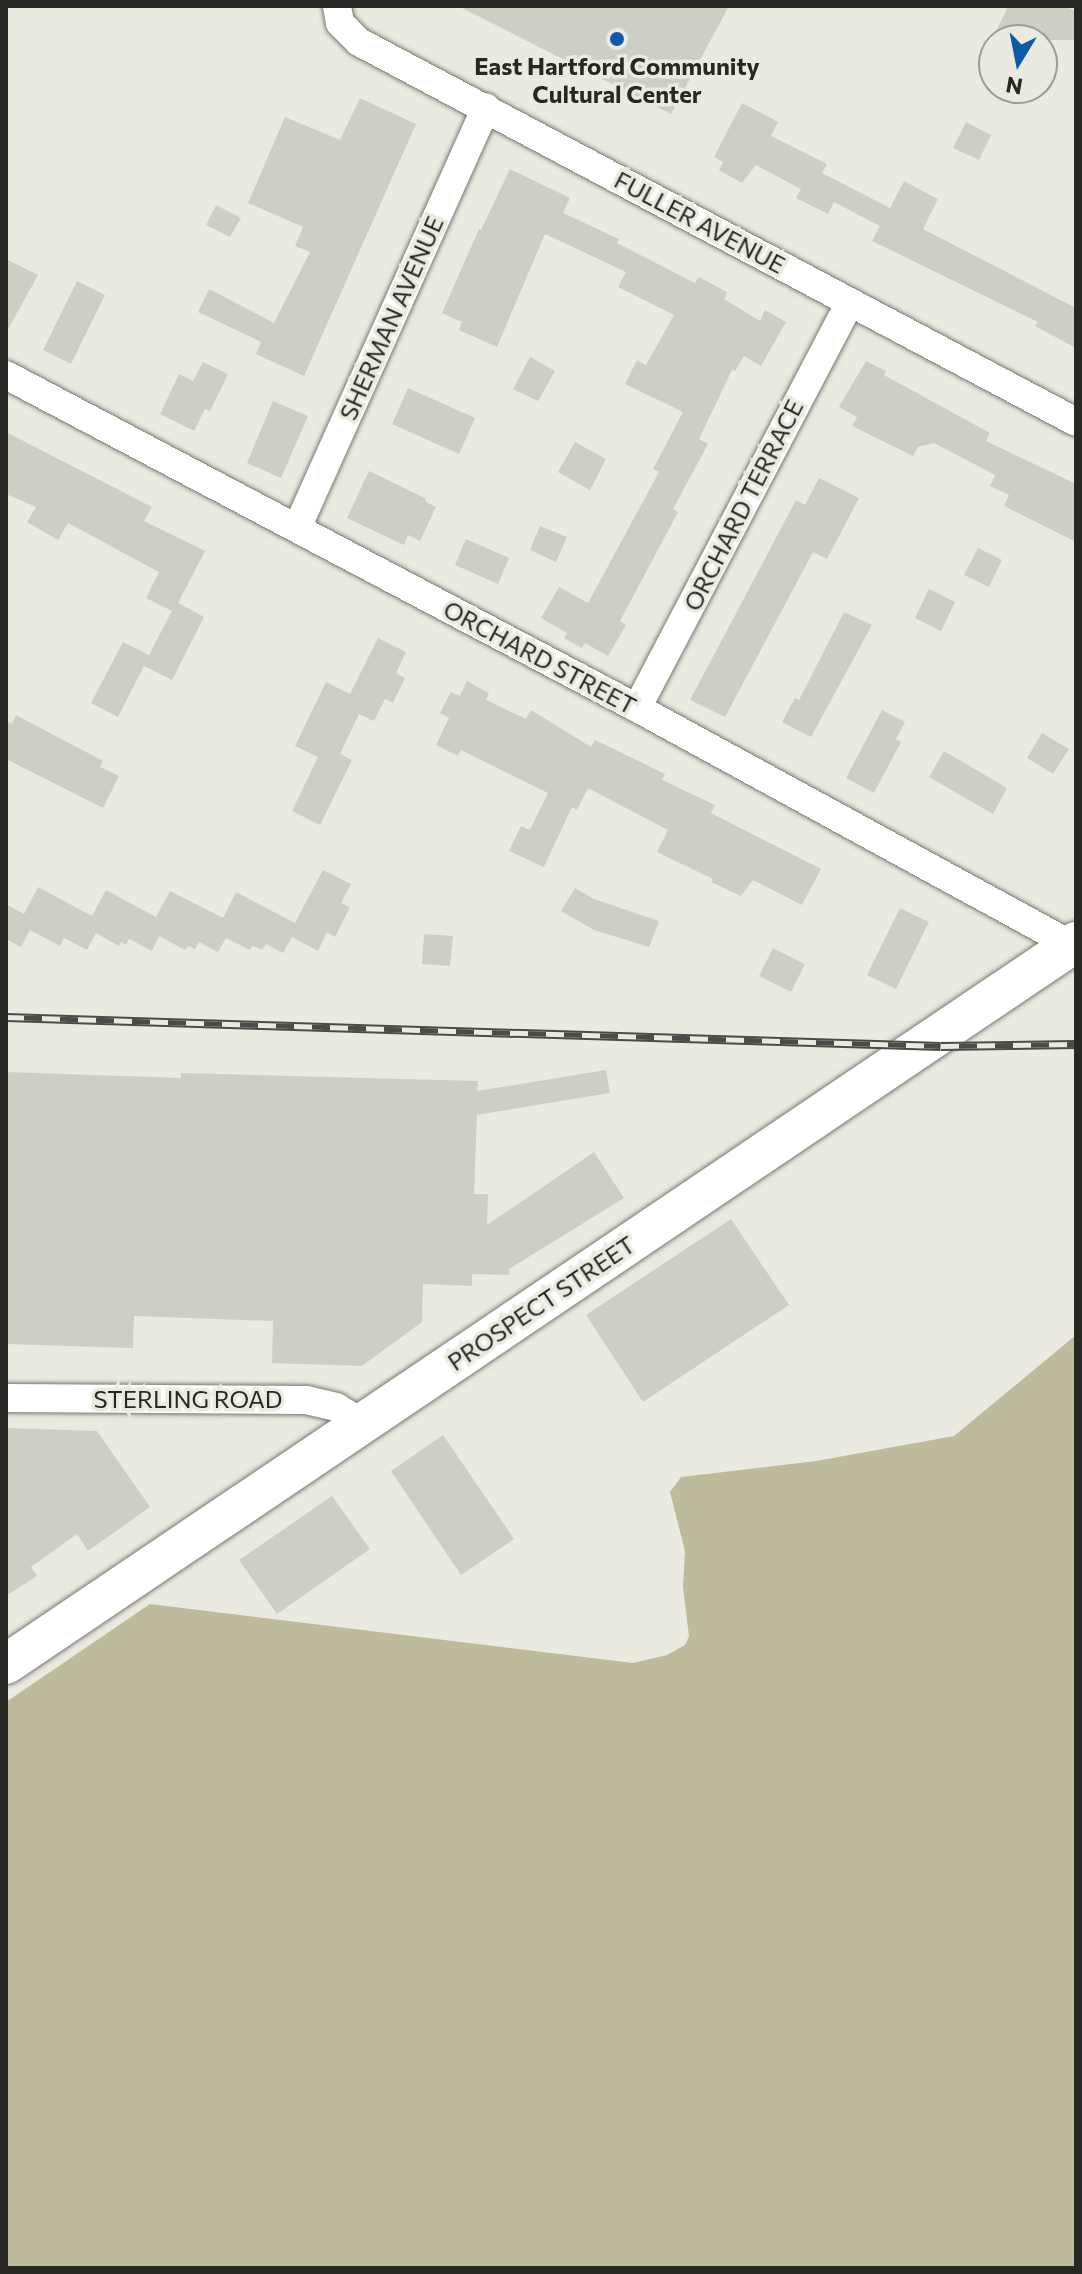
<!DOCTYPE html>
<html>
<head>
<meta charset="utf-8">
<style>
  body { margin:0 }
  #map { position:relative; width:1082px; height:2274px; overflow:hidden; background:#ebeae1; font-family:Commissioner,sans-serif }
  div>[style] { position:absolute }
  .green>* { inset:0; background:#bdbb9b }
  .building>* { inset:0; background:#cecec4 }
  .roads { filter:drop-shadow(0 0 2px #78786f) drop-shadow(0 0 2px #78786f) }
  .minor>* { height:28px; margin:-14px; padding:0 14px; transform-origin:14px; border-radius:14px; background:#fff }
  .secondary>* { height:40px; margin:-20px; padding:0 20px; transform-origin:20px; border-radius:20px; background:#fff }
  .rail>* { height:9px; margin-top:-4.5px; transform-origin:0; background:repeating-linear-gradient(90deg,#ebeae1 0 18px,#4b4b47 0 36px); box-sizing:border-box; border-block:2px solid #4b4b47 }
  .dots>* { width:22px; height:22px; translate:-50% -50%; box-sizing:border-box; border:4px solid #ebeae1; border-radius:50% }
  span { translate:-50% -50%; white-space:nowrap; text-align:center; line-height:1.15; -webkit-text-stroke:7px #ebeae1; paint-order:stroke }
  .poi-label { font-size:24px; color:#272724; font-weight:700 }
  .street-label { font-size:24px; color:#272724 }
  .frame { position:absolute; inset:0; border:8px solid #272724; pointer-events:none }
  .north { position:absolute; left:978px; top:24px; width:80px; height:80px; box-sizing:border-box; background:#ebeae1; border:2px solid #9d9c95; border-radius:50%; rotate:190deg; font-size:22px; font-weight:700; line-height:32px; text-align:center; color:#272724 }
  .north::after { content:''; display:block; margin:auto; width:28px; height:36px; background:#0e5aa9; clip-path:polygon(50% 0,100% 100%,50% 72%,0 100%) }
</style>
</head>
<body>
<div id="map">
  <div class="green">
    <div style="clip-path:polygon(1076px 1335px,1076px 2268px,6px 2268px,6px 1702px,150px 1604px,633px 1663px,667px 1655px,685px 1645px,689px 1636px,683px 1587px,685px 1551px,670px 1492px,681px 1477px,816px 1461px,954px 1436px)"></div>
  </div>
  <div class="building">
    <div style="clip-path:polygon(458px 6px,729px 6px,671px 114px)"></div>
    <div style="clip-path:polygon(1008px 6px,1062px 6px,1076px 11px,1076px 40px,1007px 40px,995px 34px)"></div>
    <div style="clip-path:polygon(360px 98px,416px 124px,304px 376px,256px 354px,261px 342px,198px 312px,209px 289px,274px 323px,310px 252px,295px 246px,303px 227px,248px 203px,285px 117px,340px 140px)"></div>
    <div style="clip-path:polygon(742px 103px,778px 122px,771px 136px,827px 164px,822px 173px,890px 208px,904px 181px,938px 199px,923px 229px,1076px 308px,1076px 348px,1035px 326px,1038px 322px,872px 241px,880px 226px,834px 202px,828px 214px,796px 198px,801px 189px,756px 165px,742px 183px,719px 170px,723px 162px,714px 157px)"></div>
    <div style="clip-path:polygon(966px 122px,991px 135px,979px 160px,953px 148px)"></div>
    <div style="clip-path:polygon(510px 169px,570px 198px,563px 213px,619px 239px,617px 243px,695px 283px,699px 277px,727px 292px,724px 299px,760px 321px,765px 310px,786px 322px,761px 366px,744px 356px,735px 371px,732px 370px,699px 439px,708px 444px,673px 509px,678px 512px,620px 621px,626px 625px,608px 656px,585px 643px,582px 648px,564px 638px,567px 633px,541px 618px,559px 587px,588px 603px,659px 472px,653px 469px,683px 412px,625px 384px,637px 360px,646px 365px,674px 315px,618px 287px,626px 272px,545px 234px,497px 347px,459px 330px,462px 322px,442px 313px,479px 229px,481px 230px)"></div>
    <div style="clip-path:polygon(216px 205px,241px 218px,230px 237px,206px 225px)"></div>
    <div style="clip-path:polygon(6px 259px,38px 275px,6px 333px)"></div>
    <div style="clip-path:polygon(77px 281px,105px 295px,71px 364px,43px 350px)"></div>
    <div style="clip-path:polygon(530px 357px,555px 371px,538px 401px,513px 389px)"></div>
    <div style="clip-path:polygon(866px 361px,886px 371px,884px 375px,990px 433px,986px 441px,1076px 484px,1076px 542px,1004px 506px,1009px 495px,990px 486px,995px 475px,934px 443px,918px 447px,913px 456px,852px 426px,857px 417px,839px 407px)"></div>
    <div style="clip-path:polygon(203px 362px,228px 374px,210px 411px,205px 409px,194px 431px,160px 414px,179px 374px,193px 381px)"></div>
    <div style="clip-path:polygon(408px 388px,475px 418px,459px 454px,392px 424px)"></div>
    <div style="clip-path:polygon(273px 401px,308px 416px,281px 478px,247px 463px)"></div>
    <div style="clip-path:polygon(6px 432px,152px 507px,144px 521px,205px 551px,178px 603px,204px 617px,172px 680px,144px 666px,118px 717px,91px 703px,123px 642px,149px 655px,172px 611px,146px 598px,159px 572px,68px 523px,58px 540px,27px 522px,36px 507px,6px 494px)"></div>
    <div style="clip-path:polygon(575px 442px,606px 459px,590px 490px,558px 472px)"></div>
    <div style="clip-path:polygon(369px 471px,425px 498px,426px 502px,436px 507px,420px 541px,408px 535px,404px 545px,347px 518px)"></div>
    <div style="clip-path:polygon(819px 478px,859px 498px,827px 559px,813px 552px,725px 717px,690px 700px,796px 500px,805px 505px)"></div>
    <div style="clip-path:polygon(540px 526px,567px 537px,556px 562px,530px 550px)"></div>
    <div style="clip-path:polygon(466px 539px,509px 558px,498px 584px,455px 565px)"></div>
    <div style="clip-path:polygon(978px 548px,1002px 560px,989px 587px,964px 575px)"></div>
    <div style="clip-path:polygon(929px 589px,955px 602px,941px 631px,915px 618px)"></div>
    <div style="clip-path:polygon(844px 612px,872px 625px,811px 737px,782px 722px,795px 698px,799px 700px)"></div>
    <div style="clip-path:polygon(378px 638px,406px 652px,396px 673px,405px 678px,393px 703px,385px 699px,374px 721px,359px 714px,340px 754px,352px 760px,320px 825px,292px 811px,318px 757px,295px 746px,326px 682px,350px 694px)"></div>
    <div style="clip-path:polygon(467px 681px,489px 693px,486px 700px,526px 719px,531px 710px,591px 747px,595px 740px,643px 763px,665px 774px,662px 780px,715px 805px,711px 813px,821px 869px,802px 905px,753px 880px,741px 896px,711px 882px,713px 879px,657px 852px,668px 830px,588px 788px,577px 810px,572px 807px,544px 867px,509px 851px,521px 826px,530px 830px,548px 793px,461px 750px,458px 756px,436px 745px,449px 718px,440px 713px,451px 692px,460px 696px)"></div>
    <div style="clip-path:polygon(882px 710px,905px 722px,896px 739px,901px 742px,874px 793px,846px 778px)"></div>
    <div style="clip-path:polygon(16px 715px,103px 761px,100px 767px,119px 776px,103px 808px,6px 759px,6px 721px,12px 724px)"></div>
    <div style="clip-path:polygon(1042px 733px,1069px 749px,1053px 774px,1027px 758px)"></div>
    <div style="clip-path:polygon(944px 751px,1007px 788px,993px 814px,929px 777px)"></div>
    <div style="clip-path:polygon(323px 870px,351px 884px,341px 903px,350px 907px,335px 937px,327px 932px,318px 951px,292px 937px,283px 953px,266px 944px,262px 950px,252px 946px,250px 950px,226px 938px,218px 952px,199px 942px,195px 949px,188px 946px,185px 950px,159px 936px,152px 951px,129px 939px,126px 945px,121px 942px,119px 946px,96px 933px,87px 950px,64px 938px,60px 946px,30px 930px,21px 947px,6px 939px,6px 904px,24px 914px,38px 887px,92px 916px,106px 890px,156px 917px,170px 891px,223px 918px,236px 892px,295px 923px)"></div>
    <div style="clip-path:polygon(575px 888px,594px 899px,659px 921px,649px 947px,594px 930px,561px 911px)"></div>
    <div style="clip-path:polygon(900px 908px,929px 922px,896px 989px,867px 975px)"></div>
    <div style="clip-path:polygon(424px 934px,453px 936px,450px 966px,422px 964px)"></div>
    <div style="clip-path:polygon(773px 948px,805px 964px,791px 992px,759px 976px)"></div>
    <div style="clip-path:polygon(606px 1070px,610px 1093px,477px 1115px,474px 1194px,488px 1194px,487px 1225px,594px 1152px,624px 1198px,509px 1269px,509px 1275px,472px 1274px,472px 1286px,423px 1284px,422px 1322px,362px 1366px,272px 1363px,273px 1321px,134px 1316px,133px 1348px,6px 1344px,6px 1072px,181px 1078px,181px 1073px,478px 1081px,477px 1091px)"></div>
    <div style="clip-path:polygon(731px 1219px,789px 1305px,643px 1402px,586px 1315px)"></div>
    <div style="clip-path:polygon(6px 1428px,97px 1431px,150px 1507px,88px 1551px,77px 1534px,31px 1567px,37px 1576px,6px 1596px)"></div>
    <div style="clip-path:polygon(443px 1435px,514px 1539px,461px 1575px,391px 1471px)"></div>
    <div style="clip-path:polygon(332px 1496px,370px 1549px,277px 1614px,239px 1560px)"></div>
  </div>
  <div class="roads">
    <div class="minor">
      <div style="left:337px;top:6px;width:17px;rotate:80deg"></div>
      <div style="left:340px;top:23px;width:27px;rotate:45deg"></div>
      <div style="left:359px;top:42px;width:811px;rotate:27.92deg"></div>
      <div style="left:6px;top:375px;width:713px;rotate:27.82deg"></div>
      <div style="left:637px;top:708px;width:494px;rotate:28.6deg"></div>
      <div style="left:297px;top:528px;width:461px;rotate:-65.8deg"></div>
      <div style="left:637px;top:708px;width:458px;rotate:-62.3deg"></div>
      <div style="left:6px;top:1398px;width:300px;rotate:0.4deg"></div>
      <div style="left:306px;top:1400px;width:31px;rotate:13deg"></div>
      <div style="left:336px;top:1407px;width:33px;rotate:31deg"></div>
    </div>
    <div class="secondary">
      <div style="left:6px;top:1664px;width:1291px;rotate:-34.01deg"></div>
    </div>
  </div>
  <div class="rail">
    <div style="left:6px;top:1017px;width:935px;rotate:1.78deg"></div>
    <div style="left:941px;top:1046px;width:135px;rotate:-0.8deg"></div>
  </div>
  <div class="dots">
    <div style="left:617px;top:39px;background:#0e5aa9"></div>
  </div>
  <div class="poi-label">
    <span style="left:617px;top:80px">East Hartford Community<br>Cultural Center</span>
  </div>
  <div class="street-label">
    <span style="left:700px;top:222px;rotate:28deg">FULLER AVENUE</span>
    <span style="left:391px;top:318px;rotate:-66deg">SHERMAN AVENUE</span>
    <span style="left:743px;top:505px;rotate:-63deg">ORCHARD TERRACE</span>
    <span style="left:540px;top:657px;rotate:28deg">ORCHARD STREET</span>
    <span style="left:541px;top:1303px;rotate:-34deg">PROSPECT STREET</span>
    <span style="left:188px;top:1399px">STERLING ROAD</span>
  </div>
  <div class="frame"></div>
  <div class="north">N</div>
</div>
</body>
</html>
